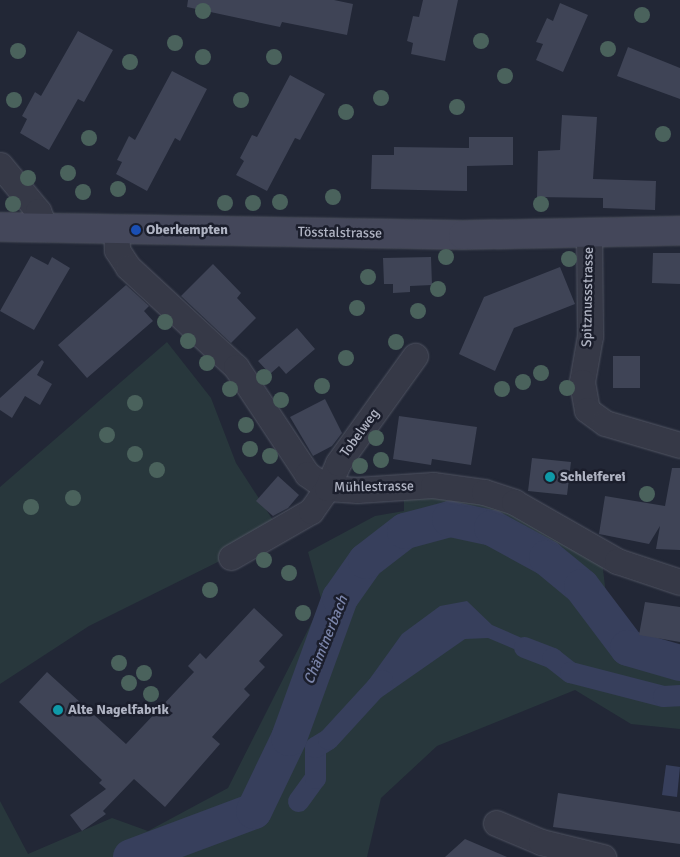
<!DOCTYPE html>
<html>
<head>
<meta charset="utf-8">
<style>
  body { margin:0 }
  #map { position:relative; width:680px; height:857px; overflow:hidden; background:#222736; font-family:Signika,sans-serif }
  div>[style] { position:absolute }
  .green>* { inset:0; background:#28373c }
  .water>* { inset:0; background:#373f5c }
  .canal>* { height:21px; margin:-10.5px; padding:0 10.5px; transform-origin:10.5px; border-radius:10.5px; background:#373f5c }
  .river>* { height:36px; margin:-18px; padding:0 18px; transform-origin:18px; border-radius:18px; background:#373f5c }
  .building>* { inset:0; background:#3f4456 }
  .roads { filter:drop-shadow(0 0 1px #505462) drop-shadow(0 0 1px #505462) }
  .minor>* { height:25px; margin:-12.5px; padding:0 12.5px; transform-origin:12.5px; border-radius:12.5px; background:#363947 }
  .secondary>* { height:28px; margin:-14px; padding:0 14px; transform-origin:14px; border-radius:14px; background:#44475a }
  .trees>* { width:16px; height:16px; margin:-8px; border-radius:50%; background:#4a625c }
  .dots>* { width:14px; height:14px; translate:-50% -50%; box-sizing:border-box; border:2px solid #1b1e2c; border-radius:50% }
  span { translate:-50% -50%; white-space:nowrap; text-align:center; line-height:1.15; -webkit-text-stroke:5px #1b1e2c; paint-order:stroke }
  .poi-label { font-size:14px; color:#b0b4c3; font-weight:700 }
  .left { translate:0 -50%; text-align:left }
  .street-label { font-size:14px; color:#b0b4c3 }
  .water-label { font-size:15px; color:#7b85aa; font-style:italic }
</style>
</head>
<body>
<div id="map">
  <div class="green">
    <div style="clip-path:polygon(167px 342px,211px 398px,236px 463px,280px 531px,89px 626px,0 684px,0 487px)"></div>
    <div style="clip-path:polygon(404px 486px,457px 487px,601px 553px,609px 619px,628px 648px,680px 663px,680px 729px,631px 724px,575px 690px,437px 746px,381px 798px,367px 857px,0 857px,0 801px,28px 854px,112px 818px,148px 831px,228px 788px,322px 602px,308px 552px,375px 516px,404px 511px)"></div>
  </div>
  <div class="water">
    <div style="clip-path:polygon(467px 601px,492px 625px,554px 652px,552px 658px,547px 663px,488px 638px,465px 639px,379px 699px,362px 699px,361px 691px,402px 634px,440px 606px)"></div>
    <div style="clip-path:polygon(666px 765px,680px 767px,677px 797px,662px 795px)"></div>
  </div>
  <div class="canal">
    <div style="left:524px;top:647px;width:30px;rotate:21deg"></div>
    <div style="left:552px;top:658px;width:23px;rotate:38deg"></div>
    <div style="left:570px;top:672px;width:96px;rotate:14.5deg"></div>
    <div style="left:663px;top:696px;width:17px;rotate:-3deg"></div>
    <div style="left:298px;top:801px;width:29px;rotate:-54deg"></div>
    <div style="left:315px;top:778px;width:31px;rotate:-90deg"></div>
    <div style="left:315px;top:747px;width:15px;rotate:-32deg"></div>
    <div style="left:328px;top:739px;width:80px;rotate:-47.5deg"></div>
  </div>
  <div class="river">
    <div style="left:131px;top:857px;width:131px;rotate:-20.5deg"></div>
    <div style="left:254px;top:811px;width:81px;rotate:-64.4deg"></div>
    <div style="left:289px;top:738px;width:149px;rotate:-70deg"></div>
    <div style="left:340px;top:598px;width:45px;rotate:-54.9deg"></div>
    <div style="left:366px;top:561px;width:49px;rotate:-37.6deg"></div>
    <div style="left:405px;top:531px;width:47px;rotate:-14.9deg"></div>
    <div style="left:450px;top:519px;width:43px;rotate:12.1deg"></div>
    <div style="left:492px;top:528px;width:63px;rotate:28.6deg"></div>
    <div style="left:547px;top:558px;width:45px;rotate:39.6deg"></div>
    <div style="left:582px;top:587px;width:76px;rotate:53deg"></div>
    <div style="left:628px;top:648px;width:54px;rotate:16.1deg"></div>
  </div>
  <div class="building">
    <div style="clip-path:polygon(188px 0,334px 0,353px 4px,347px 35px,282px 22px,280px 27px,187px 7px)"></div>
    <div style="clip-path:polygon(423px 0,458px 0,445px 61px,411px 54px,413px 43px,407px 41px,413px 16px,419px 17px)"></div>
    <div style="clip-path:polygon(560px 3px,588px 15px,563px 72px,536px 60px,543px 44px,536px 42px,547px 18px,553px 21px)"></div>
    <div style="clip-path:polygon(78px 31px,113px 50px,84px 102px,78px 99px,49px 150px,20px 133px,27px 119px,22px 116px,35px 92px,41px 96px)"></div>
    <div style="clip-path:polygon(628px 47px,680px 68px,680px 99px,617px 76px)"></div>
    <div style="clip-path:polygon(172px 71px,207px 89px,180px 141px,175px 138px,147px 191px,116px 174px,122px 162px,117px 160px,129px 136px,135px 140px)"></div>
    <div style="clip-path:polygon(290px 75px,325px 94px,300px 140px,295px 138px,267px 191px,236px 175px,244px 161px,240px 158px,252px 135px,257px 137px)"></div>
    <div style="clip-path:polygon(562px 115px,597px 117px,593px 179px,656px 181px,655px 210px,603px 208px,603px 198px,537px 197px,538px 151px,560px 150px)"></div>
    <div style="clip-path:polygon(469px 137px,513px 137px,513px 165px,467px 166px,467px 191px,371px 189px,372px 155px,394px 155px,394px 147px,469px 148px)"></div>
    <div style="clip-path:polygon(653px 253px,680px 253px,680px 284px,652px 283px)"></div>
    <div style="clip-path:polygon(31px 256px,48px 265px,52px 257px,70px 268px,34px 330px,0 311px)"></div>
    <div style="clip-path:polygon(431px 257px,432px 285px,410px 286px,410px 292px,393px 293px,393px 284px,384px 284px,383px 258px)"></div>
    <div style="clip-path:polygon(213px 264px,241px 293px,237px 298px,256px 318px,231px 343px,181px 296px)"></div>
    <div style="clip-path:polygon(560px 267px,575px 304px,514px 328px,495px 371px,459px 354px,484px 297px)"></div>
    <div style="clip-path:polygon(126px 285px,149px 306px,144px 311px,153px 321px,87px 378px,58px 345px)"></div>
    <div style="clip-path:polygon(297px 328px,315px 349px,286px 374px,279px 366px,270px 374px,258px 361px)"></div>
    <div style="clip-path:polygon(613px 356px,640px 356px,640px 388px,613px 388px)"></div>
    <div style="clip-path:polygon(42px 360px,44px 362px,37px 375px,52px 384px,40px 405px,25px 396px,12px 418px,0 410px,0 398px)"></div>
    <div style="clip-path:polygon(325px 399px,342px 433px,332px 446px,313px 456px,290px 417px)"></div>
    <div style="clip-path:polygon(399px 416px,477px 427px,471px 465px,432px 459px,431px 465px,393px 459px)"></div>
    <div style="clip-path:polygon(532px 458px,571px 462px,567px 495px,528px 491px)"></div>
    <div style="clip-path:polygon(672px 468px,680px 468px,680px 550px,656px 549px,660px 526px,649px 544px,599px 534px,605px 496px,665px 506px)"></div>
    <div style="clip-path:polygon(278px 476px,299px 495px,288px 508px,273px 516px,256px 501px)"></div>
    <div style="clip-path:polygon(645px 602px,680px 607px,680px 642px,639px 635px)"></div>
    <div style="clip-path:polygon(254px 608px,283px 635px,259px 661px,265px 667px,244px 689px,250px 695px,212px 737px,220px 744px,165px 807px,134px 779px,103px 811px,106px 814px,82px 831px,70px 815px,106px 789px,99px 783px,102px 780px,19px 702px,47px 672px,126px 744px,194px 672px,188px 666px,200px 653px,206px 659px)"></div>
    <div style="clip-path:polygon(558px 793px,680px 812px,680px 844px,553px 827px)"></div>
    <div style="clip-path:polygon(465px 839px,507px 857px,445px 857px)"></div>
  </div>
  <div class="roads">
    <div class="minor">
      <div style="left:0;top:165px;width:60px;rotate:50.4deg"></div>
      <div style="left:38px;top:211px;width:18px;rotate:68deg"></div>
      <div style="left:116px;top:229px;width:21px;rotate:87deg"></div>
      <div style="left:117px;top:250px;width:20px;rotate:57deg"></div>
      <div style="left:128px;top:267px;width:147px;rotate:42.8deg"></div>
      <div style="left:236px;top:367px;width:128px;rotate:56.4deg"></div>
      <div style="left:307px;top:474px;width:24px;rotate:35deg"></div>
      <div style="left:327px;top:488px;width:30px;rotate:4deg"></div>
      <div style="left:357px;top:490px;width:76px;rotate:-3.8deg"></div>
      <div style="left:433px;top:485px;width:51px;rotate:7.8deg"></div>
      <div style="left:484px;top:492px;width:32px;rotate:18deg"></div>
      <div style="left:514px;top:502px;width:119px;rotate:29.8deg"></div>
      <div style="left:617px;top:561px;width:66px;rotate:18.4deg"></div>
      <div style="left:589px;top:232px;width:104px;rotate:89.4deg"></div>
      <div style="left:590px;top:336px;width:47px;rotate:99.9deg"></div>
      <div style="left:582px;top:382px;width:28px;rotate:80deg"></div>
      <div style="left:587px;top:410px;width:22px;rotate:36deg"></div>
      <div style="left:605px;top:423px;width:78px;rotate:16.3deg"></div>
      <div style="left:231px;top:557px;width:92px;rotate:-29.9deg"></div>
      <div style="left:311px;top:511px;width:28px;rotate:-55deg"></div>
      <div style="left:327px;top:488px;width:27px;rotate:-66deg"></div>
      <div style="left:338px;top:463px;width:132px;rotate:-54.3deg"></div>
      <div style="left:496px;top:823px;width:49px;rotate:22.9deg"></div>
      <div style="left:541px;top:842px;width:64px;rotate:13.6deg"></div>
    </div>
    <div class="secondary">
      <div style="left:0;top:227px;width:463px;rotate:1deg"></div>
      <div style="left:463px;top:235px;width:217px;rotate:-1.1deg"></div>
    </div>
  </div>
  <div class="trees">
    <div style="left:203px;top:11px"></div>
    <div style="left:642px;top:15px"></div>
    <div style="left:481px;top:41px"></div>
    <div style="left:175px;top:43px"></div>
    <div style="left:608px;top:49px"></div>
    <div style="left:18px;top:51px"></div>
    <div style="left:203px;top:57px"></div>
    <div style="left:274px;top:57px"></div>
    <div style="left:130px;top:62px"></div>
    <div style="left:505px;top:76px"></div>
    <div style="left:381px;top:98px"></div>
    <div style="left:14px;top:100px"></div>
    <div style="left:241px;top:100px"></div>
    <div style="left:457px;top:107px"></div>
    <div style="left:346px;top:112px"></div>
    <div style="left:663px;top:134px"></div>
    <div style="left:89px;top:138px"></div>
    <div style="left:68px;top:173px"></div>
    <div style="left:28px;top:178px"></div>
    <div style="left:118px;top:189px"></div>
    <div style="left:83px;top:192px"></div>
    <div style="left:333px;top:197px"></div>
    <div style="left:280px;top:202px"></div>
    <div style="left:225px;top:203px"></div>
    <div style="left:253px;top:203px"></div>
    <div style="left:13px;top:204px"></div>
    <div style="left:541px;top:204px"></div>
    <div style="left:446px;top:257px"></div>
    <div style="left:569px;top:259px"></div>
    <div style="left:368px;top:277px"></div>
    <div style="left:438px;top:289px"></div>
    <div style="left:357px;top:308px"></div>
    <div style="left:418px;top:311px"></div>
    <div style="left:165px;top:322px"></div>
    <div style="left:188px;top:341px"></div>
    <div style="left:396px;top:342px"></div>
    <div style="left:346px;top:358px"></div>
    <div style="left:207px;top:363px"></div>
    <div style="left:541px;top:373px"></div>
    <div style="left:264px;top:377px"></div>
    <div style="left:523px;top:382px"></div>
    <div style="left:322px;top:386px"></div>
    <div style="left:567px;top:388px"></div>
    <div style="left:230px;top:389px"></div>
    <div style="left:502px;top:389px"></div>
    <div style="left:281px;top:400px"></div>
    <div style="left:135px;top:403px"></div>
    <div style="left:246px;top:425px"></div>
    <div style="left:107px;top:435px"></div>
    <div style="left:376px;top:438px"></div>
    <div style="left:250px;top:449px"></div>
    <div style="left:135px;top:454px"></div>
    <div style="left:270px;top:456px"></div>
    <div style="left:381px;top:460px"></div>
    <div style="left:360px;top:466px"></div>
    <div style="left:157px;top:470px"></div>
    <div style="left:647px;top:494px"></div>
    <div style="left:73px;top:498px"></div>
    <div style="left:31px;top:507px"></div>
    <div style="left:264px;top:560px"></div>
    <div style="left:289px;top:573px"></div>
    <div style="left:210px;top:590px"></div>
    <div style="left:303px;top:613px"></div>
    <div style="left:119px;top:663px"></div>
    <div style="left:144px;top:673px"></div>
    <div style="left:129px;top:683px"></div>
    <div style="left:151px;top:694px"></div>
  </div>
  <div class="dots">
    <div style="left:136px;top:230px;background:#1a4fb4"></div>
    <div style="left:550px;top:477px;background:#0f9aa8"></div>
    <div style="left:58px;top:710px;background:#0f9aa8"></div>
  </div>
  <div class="poi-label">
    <span class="left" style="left:146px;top:230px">Oberkempten</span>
    <span class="left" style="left:560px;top:477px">Schleiferei</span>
    <span class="left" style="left:68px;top:710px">Alte Nagelfabrik</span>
  </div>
  <div class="street-label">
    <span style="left:340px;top:233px;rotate:1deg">Tösstalstrasse</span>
    <span style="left:588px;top:297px;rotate:-89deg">Spitznussstrasse</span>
    <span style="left:360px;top:433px;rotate:-54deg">Tobelweg</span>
    <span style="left:374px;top:487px;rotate:-1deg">Mühlestrasse</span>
  </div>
  <div class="water-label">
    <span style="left:326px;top:640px;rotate:-68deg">Chämtnerbach</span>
  </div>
</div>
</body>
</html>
